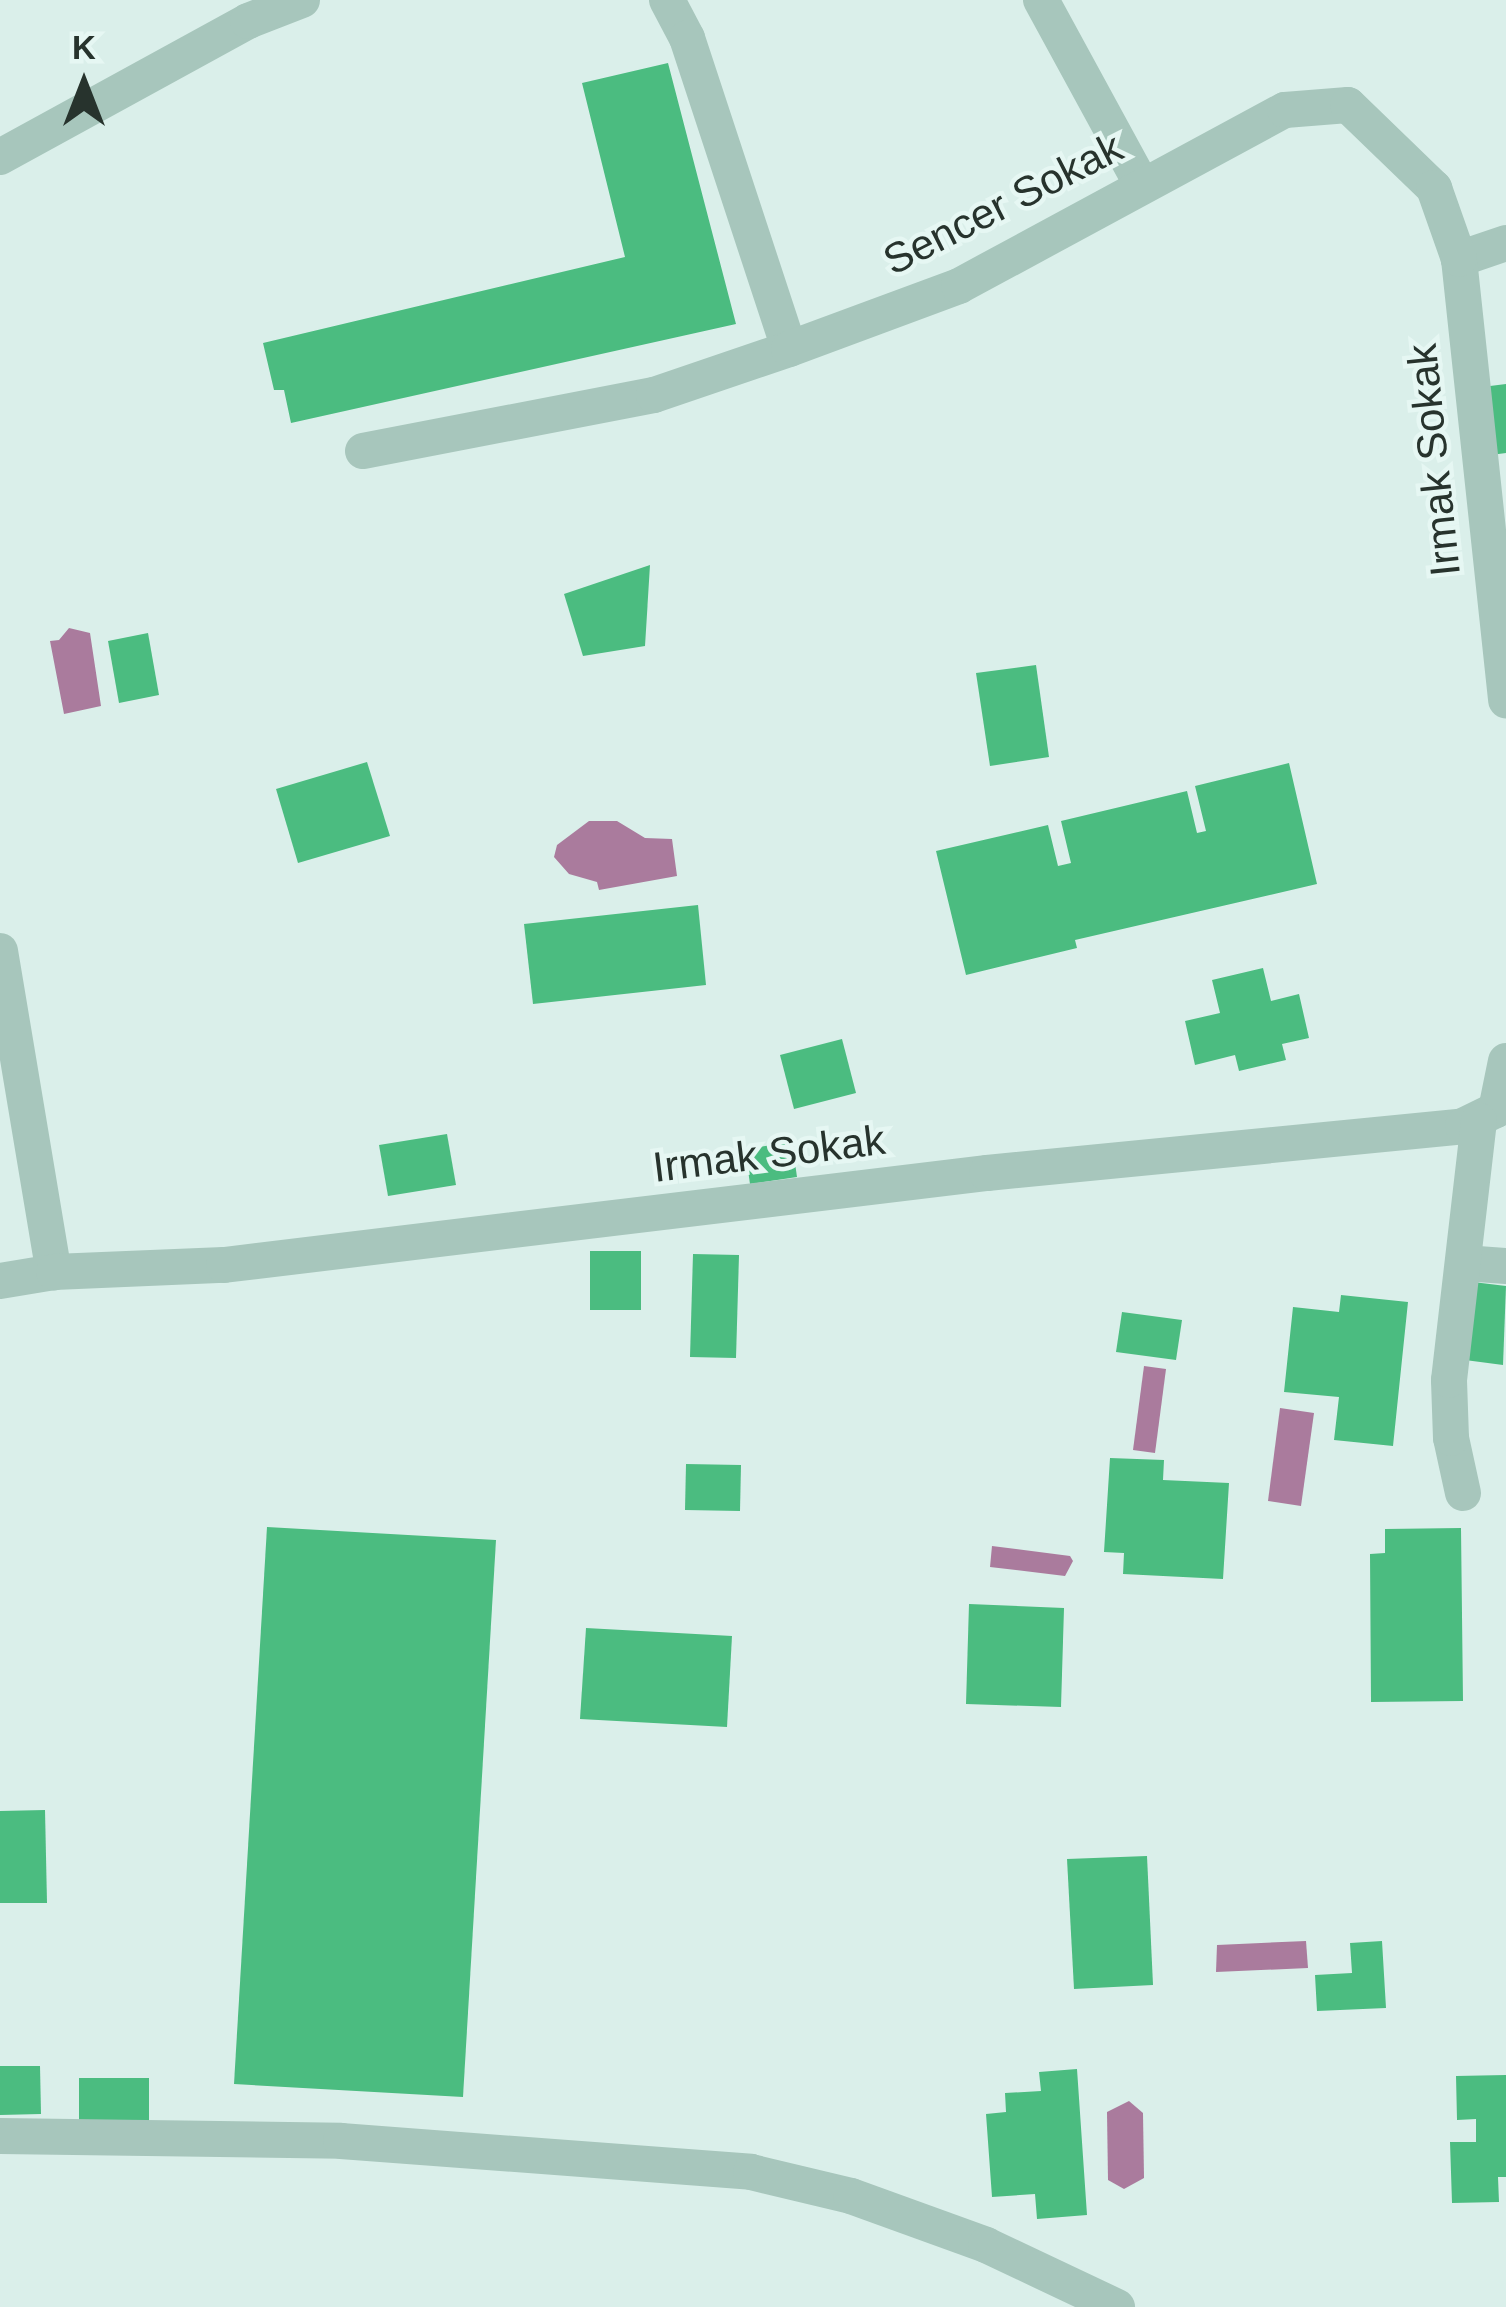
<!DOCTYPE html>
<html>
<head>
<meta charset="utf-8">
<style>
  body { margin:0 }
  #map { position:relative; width:1506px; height:2307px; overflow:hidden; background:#daefea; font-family:Arial,sans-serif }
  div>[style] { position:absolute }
  .water>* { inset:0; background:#aa7b9d }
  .building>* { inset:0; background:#4bbc80 }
  .minor>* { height:36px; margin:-18px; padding:0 18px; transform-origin:18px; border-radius:18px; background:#a7c6bc }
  span { translate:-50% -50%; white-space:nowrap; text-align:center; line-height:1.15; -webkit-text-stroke:9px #e6f7f3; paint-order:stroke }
  .street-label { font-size:42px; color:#27332d }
  .north { position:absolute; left:24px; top:24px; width:120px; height:120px; -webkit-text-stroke:9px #e6f7f3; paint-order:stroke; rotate:0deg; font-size:33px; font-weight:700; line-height:48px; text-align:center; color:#27332d }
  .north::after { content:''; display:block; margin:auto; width:42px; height:54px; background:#27332d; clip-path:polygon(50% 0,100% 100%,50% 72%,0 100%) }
</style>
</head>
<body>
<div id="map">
  <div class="water">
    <div style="clip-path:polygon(69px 628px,90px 633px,101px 706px,64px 714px,50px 641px,59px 640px)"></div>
    <div style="clip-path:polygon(589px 821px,617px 821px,645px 838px,672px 839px,677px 876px,599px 890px,597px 882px,569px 874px,554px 857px,557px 845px)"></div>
    <div style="clip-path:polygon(1144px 1366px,1166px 1369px,1155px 1453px,1133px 1450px)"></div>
    <div style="clip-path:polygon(1280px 1408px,1314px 1413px,1301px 1506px,1268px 1501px)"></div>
    <div style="clip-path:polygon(992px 1546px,1070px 1556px,1073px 1561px,1065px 1576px,990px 1567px)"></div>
    <div style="clip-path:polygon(1306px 1941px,1308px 1968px,1216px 1972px,1217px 1945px)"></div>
    <div style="clip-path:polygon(1129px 2101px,1143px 2113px,1144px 2178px,1124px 2189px,1108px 2180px,1107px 2112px)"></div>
  </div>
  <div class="building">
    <div style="clip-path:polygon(668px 63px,736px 324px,291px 423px,284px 390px,274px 390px,263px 343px,625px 257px,582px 83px)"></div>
    <div style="clip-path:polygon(1506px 384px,1506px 453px,1491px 455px,1482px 387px)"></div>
    <div style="clip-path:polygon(650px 565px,645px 646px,583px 656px,564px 594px)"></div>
    <div style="clip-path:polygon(148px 633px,159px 695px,119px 703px,108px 641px)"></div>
    <div style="clip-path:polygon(1036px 665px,1049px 757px,990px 766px,976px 673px)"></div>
    <div style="clip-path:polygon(367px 762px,390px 836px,298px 863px,276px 789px)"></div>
    <div style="clip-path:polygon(1289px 763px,1317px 884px,1075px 940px,1077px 948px,966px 975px,936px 851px,1048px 825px,1058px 866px,1071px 863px,1061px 821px,1187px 791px,1197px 833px,1206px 831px,1195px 786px)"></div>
    <div style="clip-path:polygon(698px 905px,706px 985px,533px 1004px,524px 924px)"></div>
    <div style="clip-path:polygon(1263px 968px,1271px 1001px,1299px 994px,1309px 1038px,1282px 1044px,1286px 1060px,1239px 1071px,1235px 1055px,1195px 1065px,1185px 1021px,1220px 1013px,1212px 980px)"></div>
    <div style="clip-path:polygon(842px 1039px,856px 1093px,794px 1109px,780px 1055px)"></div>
    <div style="clip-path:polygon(447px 1134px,456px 1185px,388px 1196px,379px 1145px)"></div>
    <div style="clip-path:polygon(792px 1142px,797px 1177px,750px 1184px,745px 1149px)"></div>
    <div style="clip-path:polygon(590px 1251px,641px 1251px,641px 1310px,590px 1310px)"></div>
    <div style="clip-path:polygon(693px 1254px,739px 1255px,736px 1358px,690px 1357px)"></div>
    <div style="clip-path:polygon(1473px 1282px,1506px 1286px,1503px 1365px,1465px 1360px)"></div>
    <div style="clip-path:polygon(1341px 1295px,1408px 1302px,1393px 1446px,1334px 1440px,1339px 1397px,1284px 1392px,1293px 1307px,1339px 1312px)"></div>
    <div style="clip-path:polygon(1122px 1312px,1182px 1320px,1176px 1360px,1116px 1352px)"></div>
    <div style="clip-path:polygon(1110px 1458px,1164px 1460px,1163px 1480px,1229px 1483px,1223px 1579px,1123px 1574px,1124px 1553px,1104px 1552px)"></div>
    <div style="clip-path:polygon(686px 1464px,741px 1465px,740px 1511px,685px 1510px)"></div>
    <div style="clip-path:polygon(267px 1527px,496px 1540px,463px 2097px,234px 2084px)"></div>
    <div style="clip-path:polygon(1461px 1528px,1463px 1701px,1371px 1702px,1370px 1554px,1385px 1553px,1385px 1529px)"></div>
    <div style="clip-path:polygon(969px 1604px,1064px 1608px,1061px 1707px,966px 1704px)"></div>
    <div style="clip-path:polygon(586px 1628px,732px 1636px,727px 1727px,580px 1719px)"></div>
    <div style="clip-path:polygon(45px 1810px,47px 1903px,0 1903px,0 1811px)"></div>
    <div style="clip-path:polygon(1147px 1856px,1153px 1985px,1074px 1989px,1067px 1859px)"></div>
    <div style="clip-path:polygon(1382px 1941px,1386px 2008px,1317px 2011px,1315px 1975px,1352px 1973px,1350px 1943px)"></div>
    <div style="clip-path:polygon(0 2066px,40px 2066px,41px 2114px,0 2115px)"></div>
    <div style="clip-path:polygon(1077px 2069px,1087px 2215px,1037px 2219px,1035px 2194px,992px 2197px,986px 2114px,1006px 2112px,1005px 2093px,1041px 2091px,1039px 2072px)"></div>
    <div style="clip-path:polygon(1506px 2075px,1506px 2177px,1498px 2177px,1499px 2202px,1452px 2203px,1450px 2142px,1476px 2142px,1476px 2119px,1457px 2120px,1456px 2076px)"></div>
    <div style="clip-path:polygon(79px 2078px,149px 2078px,149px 2125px,79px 2125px)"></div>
  </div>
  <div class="minor">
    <div style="left:667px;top:0;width:43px;rotate:62.2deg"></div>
    <div style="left:687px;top:38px;width:327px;rotate:71.8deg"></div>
    <div style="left:1041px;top:0;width:211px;rotate:61.4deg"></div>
    <div style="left:0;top:157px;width:283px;rotate:-28.7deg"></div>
    <div style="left:248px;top:21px;width:58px;rotate:-21.3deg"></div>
    <div style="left:1506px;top:243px;width:50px;rotate:161.2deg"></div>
    <div style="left:1459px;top:259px;width:444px;rotate:83.9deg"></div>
    <div style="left:363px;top:451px;width:296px;rotate:-10.9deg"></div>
    <div style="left:654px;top:395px;width:143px;rotate:-18.8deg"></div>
    <div style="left:789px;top:349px;width:181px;rotate:-20.3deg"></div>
    <div style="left:959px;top:286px;width:370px;rotate:-28.4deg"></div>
    <div style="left:1285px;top:110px;width:63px;rotate:-4.5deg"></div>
    <div style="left:1348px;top:105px;width:120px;rotate:44deg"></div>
    <div style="left:1434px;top:188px;width:75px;rotate:70.6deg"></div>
    <div style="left:0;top:951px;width:326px;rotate:80.5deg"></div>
    <div style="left:1464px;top:1263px;width:42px;rotate:4.1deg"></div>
    <div style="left:0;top:1281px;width:55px;rotate:-9.5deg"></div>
    <div style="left:54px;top:1272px;width:170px;rotate:-2.4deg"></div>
    <div style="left:224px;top:1265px;width:769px;rotate:-6.88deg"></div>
    <div style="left:987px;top:1173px;width:478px;rotate:-5.6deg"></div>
    <div style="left:1463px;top:1126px;width:37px;rotate:-26deg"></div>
    <div style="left:1496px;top:1110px;width:50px;rotate:-78.5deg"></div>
    <div style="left:1463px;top:1493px;width:56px;rotate:-102.3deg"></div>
    <div style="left:1451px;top:1438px;width:58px;rotate:-92deg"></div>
    <div style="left:1449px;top:1380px;width:261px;rotate:-83.4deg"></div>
    <div style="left:0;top:2136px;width:341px;rotate:0.8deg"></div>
    <div style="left:341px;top:2141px;width:411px;rotate:4.3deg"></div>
    <div style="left:751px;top:2172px;width:103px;rotate:13.5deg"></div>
    <div style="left:851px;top:2196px;width:144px;rotate:19.9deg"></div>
    <div style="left:986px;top:2245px;width:145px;rotate:25.3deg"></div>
  </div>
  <div class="street-label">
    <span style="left:1003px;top:204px;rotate:-27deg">Sencer Sokak</span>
    <span style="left:1434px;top:460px;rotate:-96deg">Irmak Sokak</span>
    <span style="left:769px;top:1154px;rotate:-7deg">Irmak Sokak</span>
  </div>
  <div class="north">K</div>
</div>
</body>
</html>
